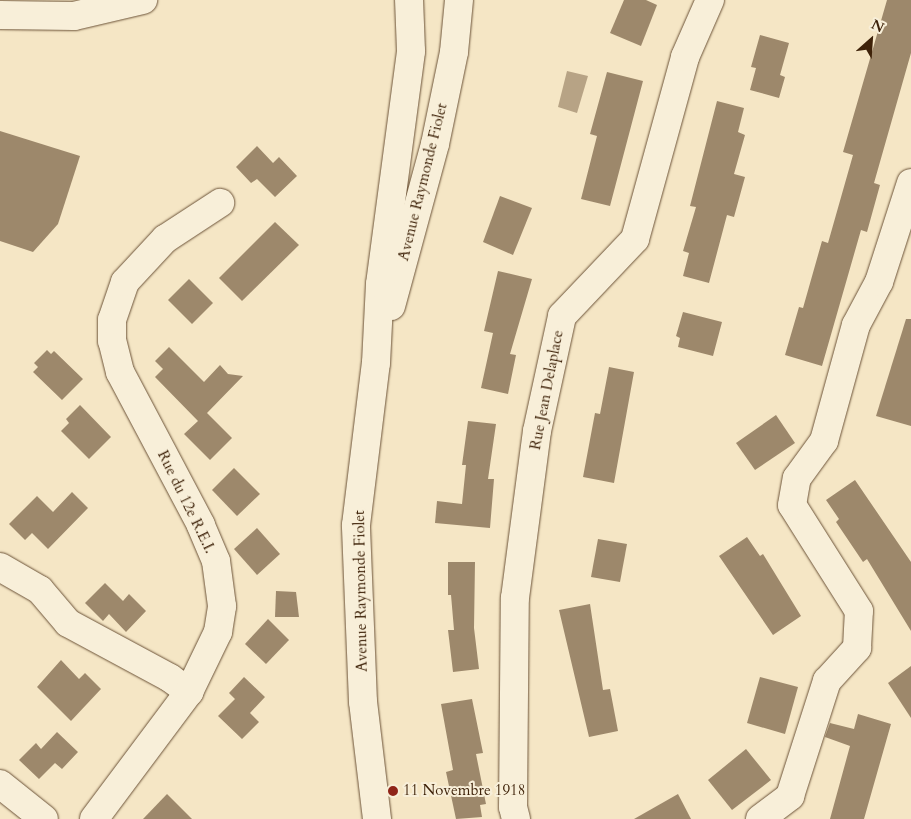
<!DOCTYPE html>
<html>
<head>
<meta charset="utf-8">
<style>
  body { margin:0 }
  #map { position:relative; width:911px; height:819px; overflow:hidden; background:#f5e6c5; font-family:Cardo,serif }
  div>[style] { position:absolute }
  .water>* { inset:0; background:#b7a385 }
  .building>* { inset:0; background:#9d886b }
  .roads { filter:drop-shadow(0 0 1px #6c5338) drop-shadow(0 0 1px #6c5338) }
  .minor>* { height:28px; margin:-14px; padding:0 14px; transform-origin:14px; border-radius:14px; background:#f8efd9 }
  .dots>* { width:14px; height:14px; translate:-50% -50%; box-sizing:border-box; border:2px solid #f8efd9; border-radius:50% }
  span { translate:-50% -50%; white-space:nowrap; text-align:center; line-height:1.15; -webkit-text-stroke:4px #f8efd9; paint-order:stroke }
  .street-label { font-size:15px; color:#3e2209 }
  .poi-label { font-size:15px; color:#3e2209 }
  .left { translate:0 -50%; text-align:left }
  .north { position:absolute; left:846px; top:15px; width:50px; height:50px; -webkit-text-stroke:4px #f8efd9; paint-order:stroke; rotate:26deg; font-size:14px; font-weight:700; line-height:20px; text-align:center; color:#3e2209 }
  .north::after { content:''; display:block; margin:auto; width:18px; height:22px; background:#3e2209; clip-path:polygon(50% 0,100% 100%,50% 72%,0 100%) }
</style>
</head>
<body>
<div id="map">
  <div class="water">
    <div style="clip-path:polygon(567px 71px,588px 76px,577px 113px,558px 107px)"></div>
  </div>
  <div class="building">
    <div style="clip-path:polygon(624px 0,646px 0,657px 5px,641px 46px,610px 33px)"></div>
    <div style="clip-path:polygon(887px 0,911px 0,911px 53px,874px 183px,880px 185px,867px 232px,861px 230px,822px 366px,785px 355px,799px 307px,803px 308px,822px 241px,828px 243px,853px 155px,843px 152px)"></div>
    <div style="clip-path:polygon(760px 35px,789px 43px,780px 75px,785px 77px,779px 98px,750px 90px,756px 68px,751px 67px)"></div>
    <div style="clip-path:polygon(607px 72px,643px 81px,610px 206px,581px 199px,597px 136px,590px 134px)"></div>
    <div style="clip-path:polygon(717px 101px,744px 108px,738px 132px,745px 135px,734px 174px,745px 177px,734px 217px,727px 215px,709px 283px,683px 276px,689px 253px,683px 251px,696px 207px,690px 206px)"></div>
    <div style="clip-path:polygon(0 131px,80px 156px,58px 224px,33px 252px,0 241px)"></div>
    <div style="clip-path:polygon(257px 146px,273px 163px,279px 157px,297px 176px,275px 197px,257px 179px,251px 183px,236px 167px)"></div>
    <div style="clip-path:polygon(500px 196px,532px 208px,513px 255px,483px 242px)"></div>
    <div style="clip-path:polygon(275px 222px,299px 245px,242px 301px,219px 278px)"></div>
    <div style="clip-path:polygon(498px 271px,532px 279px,510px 354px,516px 355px,508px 394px,481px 388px,493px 333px,484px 331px)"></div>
    <div style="clip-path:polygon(189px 279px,213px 303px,192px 324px,168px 300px)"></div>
    <div style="clip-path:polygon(683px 312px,722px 322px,713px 356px,678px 347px,680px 338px,676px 336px)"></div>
    <div style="clip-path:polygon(906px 319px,911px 319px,911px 426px,876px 416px)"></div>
    <div style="clip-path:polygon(169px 347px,204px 382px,220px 365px,228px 374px,243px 376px,207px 413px,232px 438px,210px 460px,184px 434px,198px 421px,155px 377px,163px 369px,155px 361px)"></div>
    <div style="clip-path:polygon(47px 350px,51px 354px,54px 351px,83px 379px,62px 400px,33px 372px,38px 367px,34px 363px)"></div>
    <div style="clip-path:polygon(609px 367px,634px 372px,614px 483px,583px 477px,595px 413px,600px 414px)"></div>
    <div style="clip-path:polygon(80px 405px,111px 437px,89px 459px,61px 431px,69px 423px,66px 419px)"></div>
    <div style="clip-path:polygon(776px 415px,795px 443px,755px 470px,736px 443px)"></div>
    <div style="clip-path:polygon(468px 421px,496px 424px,488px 479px,494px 479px,490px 528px,435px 523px,437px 501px,462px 504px,466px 465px,462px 465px)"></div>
    <div style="clip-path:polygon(234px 468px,260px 494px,237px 516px,212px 490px)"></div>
    <div style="clip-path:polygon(855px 480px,911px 562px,911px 631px,867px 559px,863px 562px,836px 522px,839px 519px,826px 500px)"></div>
    <div style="clip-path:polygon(72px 492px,88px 508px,48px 549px,32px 533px,25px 540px,9px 524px,37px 496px,53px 512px)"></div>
    <div style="clip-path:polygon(257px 528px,280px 554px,257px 575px,234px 549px)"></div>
    <div style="clip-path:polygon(747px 537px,760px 556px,763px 554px,801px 616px,773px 635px,719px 556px)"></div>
    <div style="clip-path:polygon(598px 539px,627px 544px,620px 582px,591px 577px)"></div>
    <div style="clip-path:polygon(448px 562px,475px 562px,474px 628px,479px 669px,453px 672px,448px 630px,454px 630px,451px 595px,448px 595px)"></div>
    <div style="clip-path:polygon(105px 583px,123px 601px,129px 594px,146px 611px,126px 632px,109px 614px,103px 621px,85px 603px)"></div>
    <div style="clip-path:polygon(276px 591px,296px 592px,299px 617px,275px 617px)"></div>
    <div style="clip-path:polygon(590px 604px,603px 690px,610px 689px,618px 731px,589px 737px,559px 610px)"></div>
    <div style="clip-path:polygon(268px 619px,289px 640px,266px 664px,245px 644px)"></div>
    <div style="clip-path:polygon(61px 660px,79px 679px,85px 673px,101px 689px,71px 721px,37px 687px)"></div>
    <div style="clip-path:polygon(911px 666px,911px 718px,888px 683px)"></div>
    <div style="clip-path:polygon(244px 677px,265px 697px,250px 713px,259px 722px,242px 739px,218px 716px,235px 699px,229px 693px)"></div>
    <div style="clip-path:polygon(760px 677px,798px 687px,785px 734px,747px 723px)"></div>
    <div style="clip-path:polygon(472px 699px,483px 753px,476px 754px,486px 804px,480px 805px,482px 817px,456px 819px,446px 772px,453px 770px,441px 704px)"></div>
    <div style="clip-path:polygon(858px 714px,891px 724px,864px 819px,830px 819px,850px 746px,825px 737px,830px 723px,854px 729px)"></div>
    <div style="clip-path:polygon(57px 732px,78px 752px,62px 769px,55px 763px,39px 779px,19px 760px,36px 743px,41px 749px)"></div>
    <div style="clip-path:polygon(746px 749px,771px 780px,732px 810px,708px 780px)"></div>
    <div style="clip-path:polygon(167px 794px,192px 819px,143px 819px)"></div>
    <div style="clip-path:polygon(678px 794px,691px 819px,634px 819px)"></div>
  </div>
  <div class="roads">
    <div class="minor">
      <div style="left:0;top:15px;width:74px;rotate:0.8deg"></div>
      <div style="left:74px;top:16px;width:71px;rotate:-13.1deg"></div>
      <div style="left:391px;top:306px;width:168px;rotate:-74.8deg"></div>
      <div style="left:435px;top:144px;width:94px;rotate:-78.3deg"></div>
      <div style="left:454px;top:52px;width:52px;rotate:-84.5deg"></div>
      <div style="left:0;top:567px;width:46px;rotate:29.9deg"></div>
      <div style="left:40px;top:590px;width:43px;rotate:49.7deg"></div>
      <div style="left:68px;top:623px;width:116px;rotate:28.3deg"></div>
      <div style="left:170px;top:678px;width:24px;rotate:36deg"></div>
      <div style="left:0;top:784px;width:56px;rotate:38.5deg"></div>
      <div style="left:94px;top:819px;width:159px;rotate:-53.2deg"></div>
      <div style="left:189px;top:692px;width:67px;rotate:-64.2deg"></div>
      <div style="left:218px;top:632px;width:26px;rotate:-81deg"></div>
      <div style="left:222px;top:606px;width:45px;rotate:-97.6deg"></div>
      <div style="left:216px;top:561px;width:39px;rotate:-113deg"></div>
      <div style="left:201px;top:525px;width:173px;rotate:-117.9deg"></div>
      <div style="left:120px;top:372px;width:32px;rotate:-104deg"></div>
      <div style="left:112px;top:341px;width:21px;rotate:-90deg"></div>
      <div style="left:112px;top:320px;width:40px;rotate:-71.1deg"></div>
      <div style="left:125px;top:282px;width:59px;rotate:-47.1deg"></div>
      <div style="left:165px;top:239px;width:66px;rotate:-33.2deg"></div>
      <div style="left:377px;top:819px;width:118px;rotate:-96.8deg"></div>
      <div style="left:363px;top:702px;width:177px;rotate:-92.3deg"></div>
      <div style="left:356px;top:525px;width:163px;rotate:-83deg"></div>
      <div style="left:376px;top:363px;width:79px;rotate:-87.1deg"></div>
      <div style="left:380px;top:284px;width:235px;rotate:-82.4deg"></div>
      <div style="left:411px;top:51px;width:51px;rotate:-92.2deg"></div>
      <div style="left:516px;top:819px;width:12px;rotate:-104deg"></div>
      <div style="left:513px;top:807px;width:209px;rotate:-89.5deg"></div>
      <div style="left:515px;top:598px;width:168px;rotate:-82.5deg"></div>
      <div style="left:537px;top:431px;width:118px;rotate:-77.7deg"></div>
      <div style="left:562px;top:316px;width:106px;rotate:-46.5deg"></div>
      <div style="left:635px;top:239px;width:189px;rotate:-74.6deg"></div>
      <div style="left:685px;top:57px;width:62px;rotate:-66.3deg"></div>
      <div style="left:760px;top:819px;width:38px;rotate:-37deg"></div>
      <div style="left:790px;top:796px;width:121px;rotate:-72.2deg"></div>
      <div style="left:827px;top:681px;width:45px;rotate:-47.7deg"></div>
      <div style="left:857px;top:648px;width:37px;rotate:-87deg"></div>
      <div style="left:859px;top:611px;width:125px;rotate:-122.3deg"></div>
      <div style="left:792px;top:505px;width:27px;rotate:-80deg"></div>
      <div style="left:797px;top:478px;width:46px;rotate:-53.9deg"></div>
      <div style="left:824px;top:441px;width:120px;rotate:-74.6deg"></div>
      <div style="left:856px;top:325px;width:49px;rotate:-61.9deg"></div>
      <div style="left:879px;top:282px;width:104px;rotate:-72.1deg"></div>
    </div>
  </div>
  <div class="dots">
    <div style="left:393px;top:791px;background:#8f2418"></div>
  </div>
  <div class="street-label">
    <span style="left:423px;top:182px;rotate:-76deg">Avenue Raymonde Fiolet</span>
    <span style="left:547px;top:390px;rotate:-79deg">Rue Jean Delaplace</span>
    <span style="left:186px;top:502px;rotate:64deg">Rue du 12e R.E.I.</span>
    <span style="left:361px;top:591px;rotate:-91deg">Avenue Raymonde Fiolet</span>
  </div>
  <div class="poi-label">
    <span class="left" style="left:403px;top:791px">11 Novembre 1918</span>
  </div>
  <div class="north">N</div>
</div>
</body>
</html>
